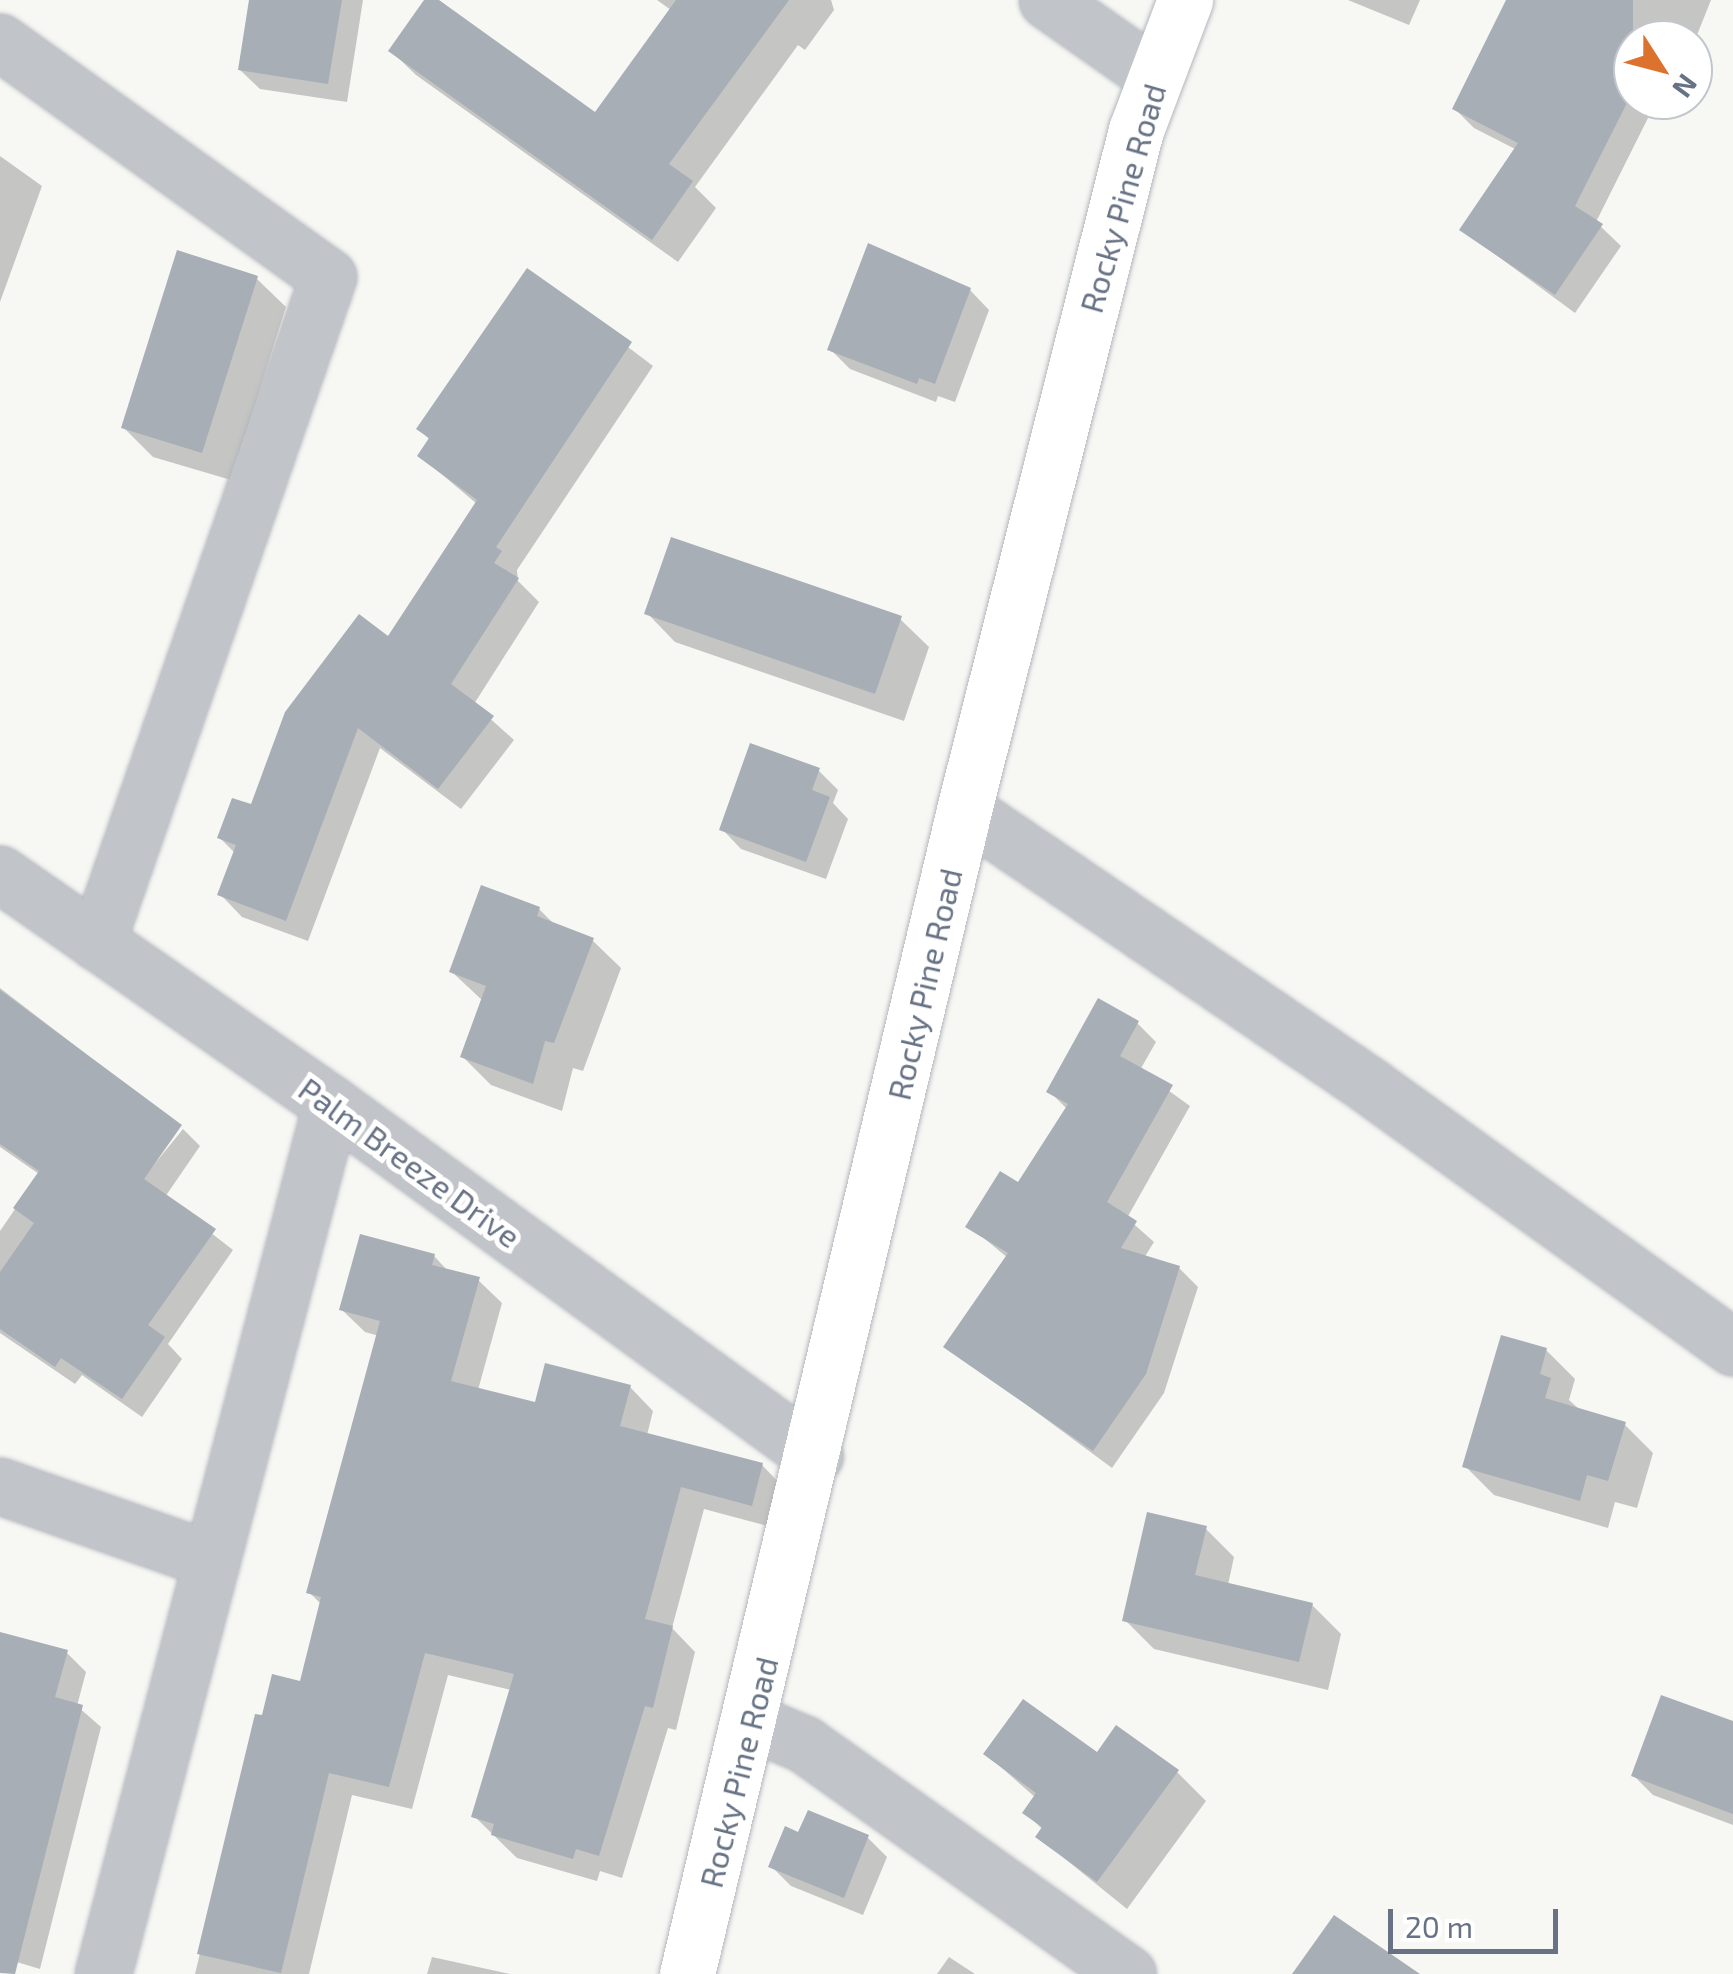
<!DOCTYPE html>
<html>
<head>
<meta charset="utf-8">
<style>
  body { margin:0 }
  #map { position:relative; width:1733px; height:1974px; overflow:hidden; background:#f7f7f4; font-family:"Exo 2",sans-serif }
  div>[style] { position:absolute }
  .shadow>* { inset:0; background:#0003 }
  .building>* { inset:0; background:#a7aeb5 }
  .roads { filter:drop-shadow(0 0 2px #b3b7bd) drop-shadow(0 0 2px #b3b7bd) }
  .street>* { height:55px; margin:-27.5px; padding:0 27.5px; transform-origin:27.5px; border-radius:27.5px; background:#c1c4c8 }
  .secondary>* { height:55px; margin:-27.5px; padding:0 27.5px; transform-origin:27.5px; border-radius:27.5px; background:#fff }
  span { translate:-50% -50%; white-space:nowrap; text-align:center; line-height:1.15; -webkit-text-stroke:10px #fff; paint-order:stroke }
  .street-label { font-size:32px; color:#677384 }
  .north { position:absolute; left:1613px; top:20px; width:100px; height:100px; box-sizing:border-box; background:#fff; border:2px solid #c2c7ce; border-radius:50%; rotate:126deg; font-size:28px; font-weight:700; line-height:40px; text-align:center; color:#677384 }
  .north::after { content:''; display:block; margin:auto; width:35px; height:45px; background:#dd722f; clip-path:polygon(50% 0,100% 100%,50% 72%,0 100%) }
  .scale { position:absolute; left:1388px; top:1909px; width:170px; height:45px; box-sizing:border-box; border:5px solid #677384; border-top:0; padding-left:12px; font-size:30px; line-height:35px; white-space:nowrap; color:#677384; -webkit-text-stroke:8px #fff; paint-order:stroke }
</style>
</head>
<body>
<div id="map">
  <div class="shadow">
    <div style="clip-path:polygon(252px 0,363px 0,347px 102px,260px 89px,240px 70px)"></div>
    <div style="clip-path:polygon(427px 0,596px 115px,671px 10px,657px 0,831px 0,834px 10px,805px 50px,798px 45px,695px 187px,716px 208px,678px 262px,416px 75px,391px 51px)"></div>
    <div style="clip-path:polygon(1348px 0,1420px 0,1409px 25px)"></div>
    <div style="clip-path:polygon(1558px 0,1711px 0,1693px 45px,1633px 40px,1633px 100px,1657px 100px,1596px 222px,1621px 246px,1575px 313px,1462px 230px,1517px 150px,1474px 128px,1455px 109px)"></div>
    <div style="clip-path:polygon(0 156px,42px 186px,0 302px)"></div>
    <div style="clip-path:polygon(528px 271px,653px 366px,517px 570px,518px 581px,539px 602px,474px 704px,514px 740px,461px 809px,380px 748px,308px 941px,242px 917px,220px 894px,235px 853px,220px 838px,253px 808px,389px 640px,477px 504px,420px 456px,430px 440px,419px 429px)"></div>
    <div style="clip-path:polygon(257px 279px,286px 307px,231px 480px,153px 457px,124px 428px)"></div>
    <div style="clip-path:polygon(970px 290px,989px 310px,955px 402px,938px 396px,936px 402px,850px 369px,830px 349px)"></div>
    <div style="clip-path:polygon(647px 613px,900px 619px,929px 647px,904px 721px,675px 642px)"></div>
    <div style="clip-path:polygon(818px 770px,838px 790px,833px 803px,848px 819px,826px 879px,741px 849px,722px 829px)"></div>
    <div style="clip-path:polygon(539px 909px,556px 926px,592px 940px,621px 968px,583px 1071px,573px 1068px,562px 1111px,491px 1085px,462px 1056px,483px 1001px,452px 972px)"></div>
    <div style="clip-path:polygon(0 988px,86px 1054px,135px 1188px,183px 1129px,200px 1146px,165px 1197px,233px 1250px,168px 1344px,182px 1359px,142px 1417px,82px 1375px,75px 1384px,0 1333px,0 1231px,39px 1174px,0 1147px)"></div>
    <div style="clip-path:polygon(1137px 1023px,1156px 1042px,1140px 1070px,1190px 1106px,1127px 1218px,1154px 1242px,1144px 1258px,1179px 1268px,1198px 1287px,1164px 1393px,1112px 1468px,947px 1346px,1008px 1258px,969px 1226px,1019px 1185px,1067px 1109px,1049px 1091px)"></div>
    <div style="clip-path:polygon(434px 1256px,449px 1272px,478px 1280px,502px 1303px,478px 1390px,536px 1405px,630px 1387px,653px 1411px,647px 1435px,762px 1465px,785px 1489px,775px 1528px,704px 1509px,672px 1628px,695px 1652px,676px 1730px,668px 1728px,622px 1878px,600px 1871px,597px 1881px,517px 1858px,474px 1816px,511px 1690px,448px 1675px,412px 1809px,352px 1795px,309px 1974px,195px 1974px,257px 1716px,264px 1718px,302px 1684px,322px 1605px,309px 1592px,379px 1336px,365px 1332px,341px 1309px)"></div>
    <div style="clip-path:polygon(1546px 1350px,1575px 1379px,1569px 1400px,1579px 1409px,1624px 1424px,1653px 1453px,1637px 1508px,1615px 1502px,1608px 1528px,1494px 1495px,1465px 1466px)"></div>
    <div style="clip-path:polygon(1206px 1529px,1234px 1557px,1228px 1585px,1312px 1605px,1341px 1634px,1328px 1690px,1154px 1649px,1125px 1620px)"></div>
    <div style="clip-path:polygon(0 1635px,67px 1653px,86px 1672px,77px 1706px,101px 1727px,40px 1969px,0 1957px)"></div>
    <div style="clip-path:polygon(1733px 1724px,1733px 1825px,1653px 1795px,1633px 1775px)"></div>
    <div style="clip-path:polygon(986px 1754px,1097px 1756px,1177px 1772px,1206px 1801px,1127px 1909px,1038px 1837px,1043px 1830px,1025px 1812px,1036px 1798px)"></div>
    <div style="clip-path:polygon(868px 1838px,887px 1857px,863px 1915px,791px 1886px,771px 1866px)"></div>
    <div style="clip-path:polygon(432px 1957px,510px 1974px,427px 1974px)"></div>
    <div style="clip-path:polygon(949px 1957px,975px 1974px,937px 1974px)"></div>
  </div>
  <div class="building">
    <div style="clip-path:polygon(249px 0,342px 0,328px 84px,238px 70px)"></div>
    <div style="clip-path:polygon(424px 0,439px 0,595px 112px,676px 0,789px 0,669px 164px,693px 181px,652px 240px,388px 51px)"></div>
    <div style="clip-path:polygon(1506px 0,1633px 0,1633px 91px,1575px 206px,1603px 224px,1555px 295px,1459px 230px,1518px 143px,1452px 109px)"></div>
    <div style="clip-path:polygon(868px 243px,971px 288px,935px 384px,919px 378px,917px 384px,827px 350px)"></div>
    <div style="clip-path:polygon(177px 250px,258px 276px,202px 453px,121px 428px)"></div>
    <div style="clip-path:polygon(527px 268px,632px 342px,496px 547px,502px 551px,494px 563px,519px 578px,451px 684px,494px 716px,438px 789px,358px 728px,286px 921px,217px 895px,236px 845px,217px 838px,232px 798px,251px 804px,285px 712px,359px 614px,388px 636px,477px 500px,417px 456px,429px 438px,416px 429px)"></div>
    <div style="clip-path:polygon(671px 537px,902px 616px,875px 694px,644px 614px)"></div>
    <div style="clip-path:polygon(750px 743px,820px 768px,812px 790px,830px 797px,806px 862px,719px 830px)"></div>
    <div style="clip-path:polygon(481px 885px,540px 907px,537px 916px,594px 938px,554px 1043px,545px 1041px,533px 1084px,460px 1057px,486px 986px,449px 972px)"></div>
    <div style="clip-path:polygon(0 990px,182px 1125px,144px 1179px,216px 1229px,148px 1325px,165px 1337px,122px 1399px,61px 1358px,55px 1367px,0 1329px,0 1272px,34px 1223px,13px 1208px,39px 1171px,0 1144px)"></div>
    <div style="clip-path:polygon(1098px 998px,1139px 1021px,1120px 1056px,1173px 1085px,1107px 1202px,1137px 1221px,1121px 1248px,1180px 1266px,1146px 1374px,1093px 1451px,943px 1347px,1008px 1253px,965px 1227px,1000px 1171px,1018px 1182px,1068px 1104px,1046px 1092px)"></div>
    <div style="clip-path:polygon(360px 1234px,435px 1254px,432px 1265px,480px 1277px,451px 1381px,535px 1402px,545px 1363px,631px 1385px,620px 1426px,763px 1463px,752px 1506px,681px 1487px,645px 1619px,673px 1626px,653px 1708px,645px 1706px,599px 1856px,576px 1849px,573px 1859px,491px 1835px,494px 1824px,471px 1817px,514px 1674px,425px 1653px,389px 1787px,329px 1773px,281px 1973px,197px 1954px,255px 1714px,262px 1715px,272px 1674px,300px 1681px,321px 1597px,306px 1593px,380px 1321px,339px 1310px)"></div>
    <div style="clip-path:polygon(1501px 1335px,1547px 1348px,1540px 1374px,1551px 1378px,1545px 1398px,1626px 1422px,1608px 1481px,1587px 1475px,1580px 1501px,1462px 1467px)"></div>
    <div style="clip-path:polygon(1147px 1512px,1207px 1526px,1195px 1575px,1313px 1603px,1299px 1662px,1122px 1621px)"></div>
    <div style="clip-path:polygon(0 1632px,68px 1650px,55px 1697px,83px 1705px,15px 1974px,0 1973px)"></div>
    <div style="clip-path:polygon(1661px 1695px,1733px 1721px,1733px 1814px,1631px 1776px)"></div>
    <div style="clip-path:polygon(1023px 1699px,1097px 1752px,1116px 1725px,1179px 1770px,1097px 1882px,1035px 1837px,1042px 1827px,1022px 1813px,1036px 1793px,983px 1754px)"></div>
    <div style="clip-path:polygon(808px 1810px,869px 1835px,844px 1898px,768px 1867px,785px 1826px,798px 1832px)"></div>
    <div style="clip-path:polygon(1334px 1915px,1420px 1974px,1292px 1974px)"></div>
  </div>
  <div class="roads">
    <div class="street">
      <div style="left:1047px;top:0;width:132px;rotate:35.1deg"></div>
      <div style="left:0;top:42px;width:403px;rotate:35.6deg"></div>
      <div style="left:328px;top:277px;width:704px;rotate:109.16deg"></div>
      <div style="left:964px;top:810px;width:492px;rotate:34.2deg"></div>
      <div style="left:1371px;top:1087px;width:446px;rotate:35.7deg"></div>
      <div style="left:0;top:874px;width:403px;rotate:34.8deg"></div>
      <div style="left:331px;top:1104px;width:598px;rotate:36.03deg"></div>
      <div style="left:0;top:1486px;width:224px;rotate:19.3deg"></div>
      <div style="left:750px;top:1721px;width:59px;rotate:23.1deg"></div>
      <div style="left:804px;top:1744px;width:397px;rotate:35.4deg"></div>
      <div style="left:103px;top:1974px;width:899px;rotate:-75.31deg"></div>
    </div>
    <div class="secondary">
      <div style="left:687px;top:1974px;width:1197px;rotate:-76.61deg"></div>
      <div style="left:964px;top:810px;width:701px;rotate:-75.81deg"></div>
      <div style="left:1136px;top:130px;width:139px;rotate:-69.3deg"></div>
    </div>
  </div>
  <div class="street-label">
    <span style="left:1122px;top:198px;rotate:-74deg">Rocky Pine Road</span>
    <span style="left:924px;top:984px;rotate:-77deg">Rocky Pine Road</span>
    <span style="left:410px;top:1162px;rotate:36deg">Palm Breeze Drive</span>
    <span style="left:738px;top:1772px;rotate:-76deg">Rocky Pine Road</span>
  </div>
  <div class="north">N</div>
  <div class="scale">20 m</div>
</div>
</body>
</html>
